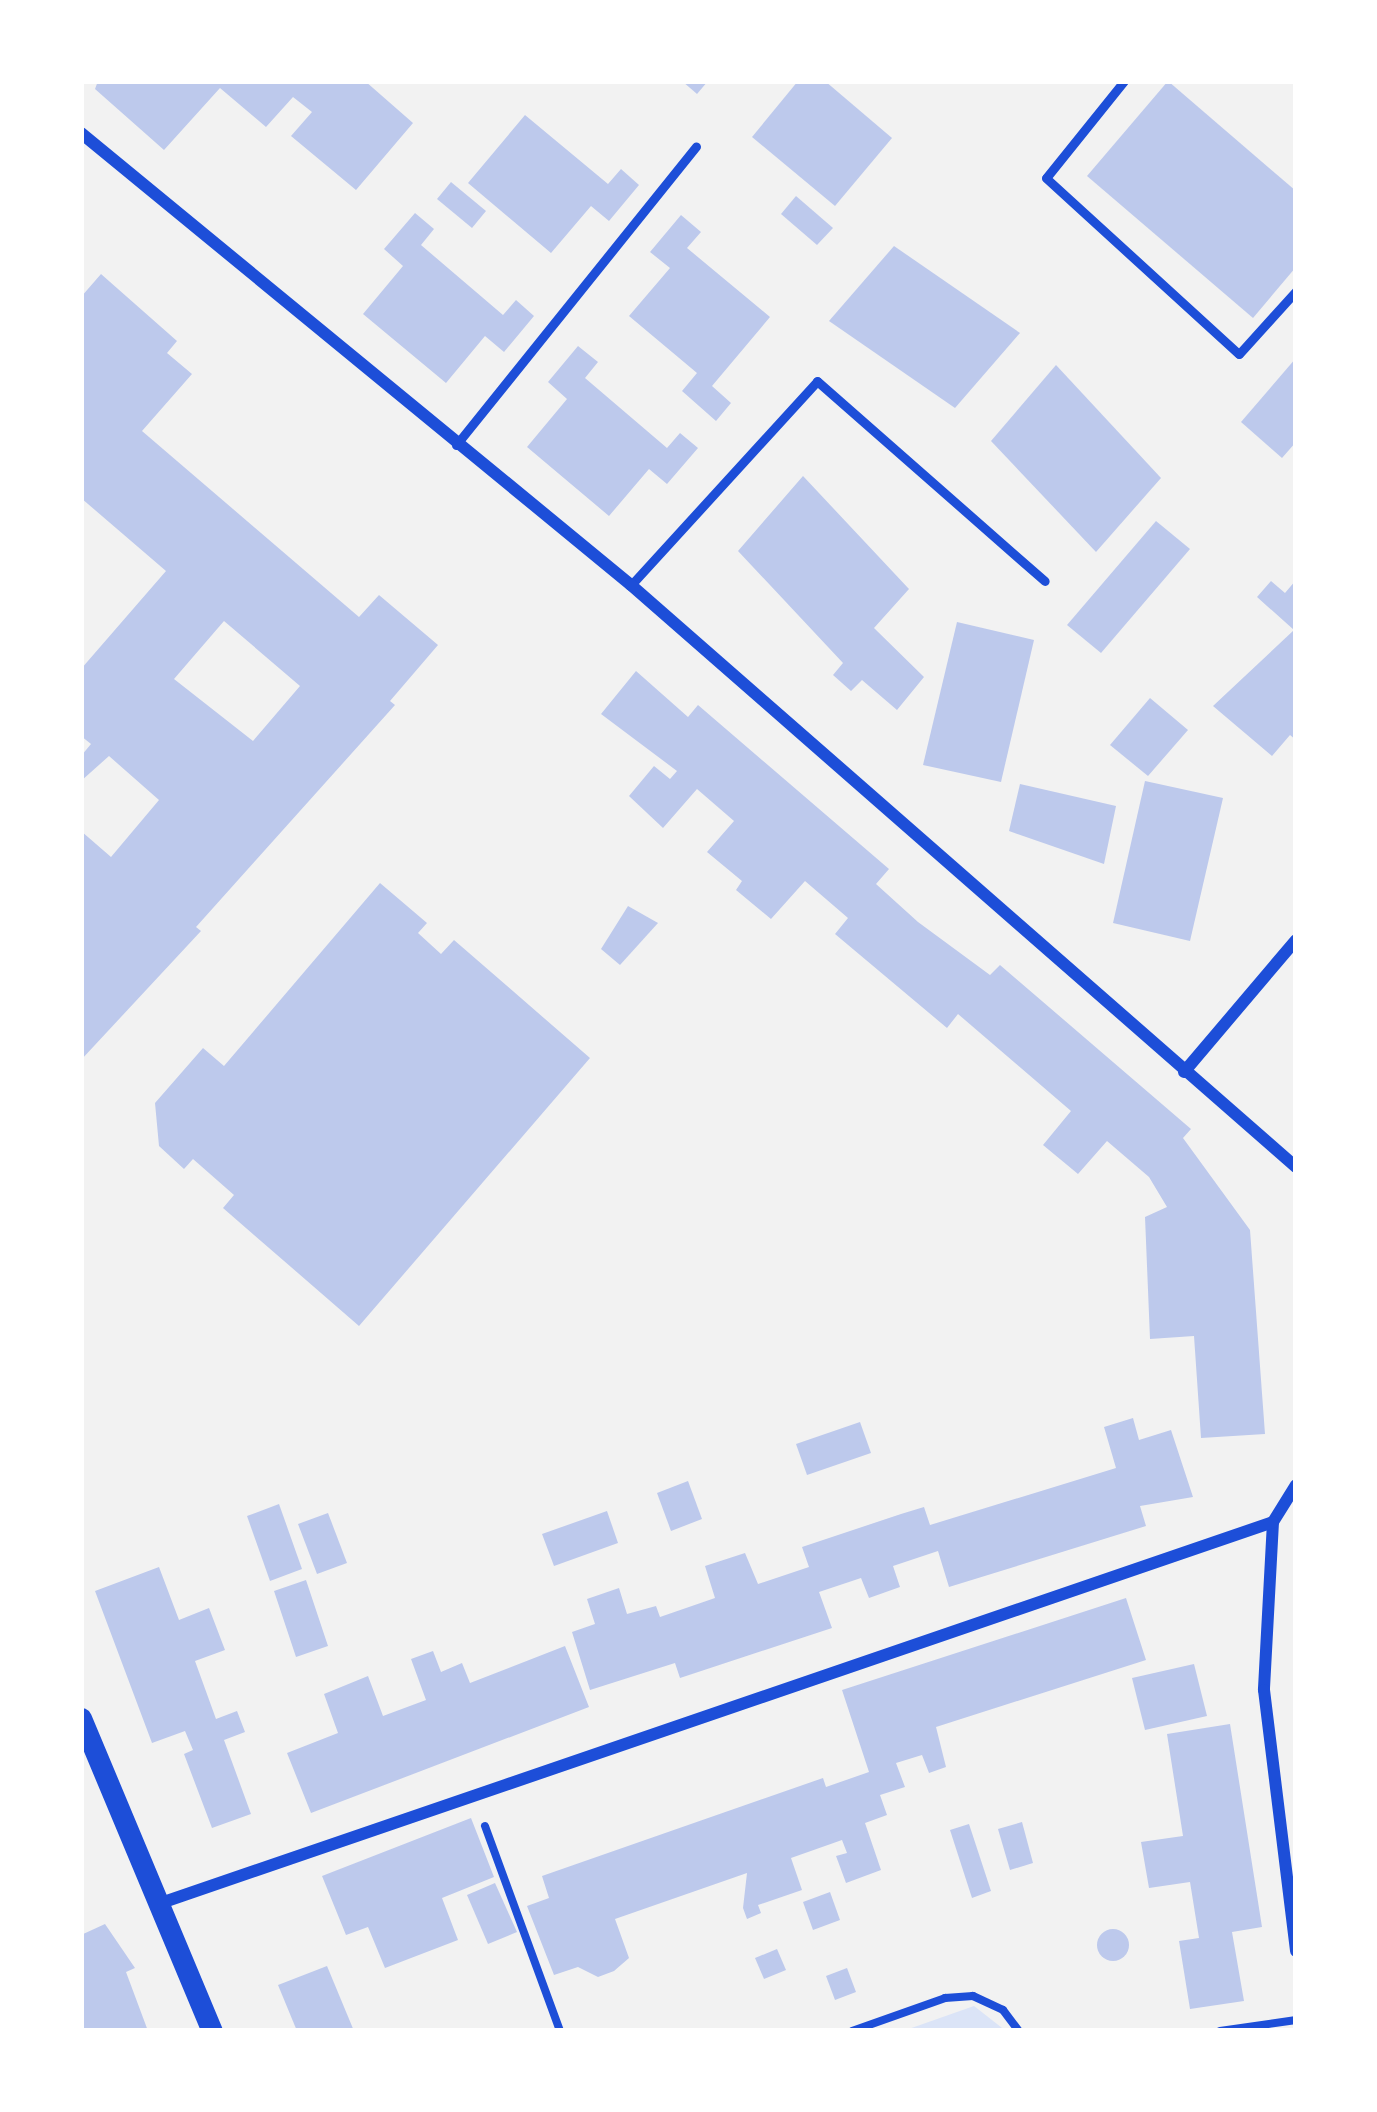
<!DOCTYPE html>
<html>
<head>
<meta charset="utf-8">
<style>
  body { margin:0 }
  #map { position:relative; width:1377px; height:2112px; overflow:hidden; background:#f2f2f2; font-family:Overpass,sans-serif }
  div>[style] { position:absolute }
  .green>* { inset:0; background:#dbe4f7 }
  .building>* { inset:0; background:#bdc9ec }
  .round { border-radius:50% }
  .path>* { height:8px; margin:-4px; padding:0 4px; transform-origin:4px; border-radius:4px; background:#1d4ed8 }
  .service>* { height:9px; margin:-4.5px; padding:0 4.5px; transform-origin:4.5px; border-radius:4.5px; background:#1d4ed8 }
  .minor>* { height:12px; margin:-6px; padding:0 6px; transform-origin:6px; border-radius:6px; background:#1d4ed8 }
  .tertiary>* { height:21px; margin:-10.5px; padding:0 10.5px; transform-origin:10.5px; border-radius:10.5px; background:#1d4ed8 }
  span { translate:-50% -50%; white-space:nowrap; text-align:center; line-height:1.15; -webkit-text-stroke:10px #fff; paint-order:stroke }
  .frame { position:absolute; inset:0; border:84px solid #fff; pointer-events:none }
</style>
</head>
<body>
<div id="map">
  <div class="green">
    <div style="clip-path:polygon(974px 2006px,1006px 2031px,903px 2031px)"></div>
  </div>
  <div class="building">
    <div style="clip-path:polygon(98px 81px,365px 81px,413px 123px,356px 190px,291px 136px,312px 112px,293px 97px,266px 127px,220px 88px,164px 150px,95px 89px)"></div>
    <div style="clip-path:polygon(682px 81px,708px 81px,697px 94px)"></div>
    <div style="clip-path:polygon(798px 81px,825px 81px,892px 138px,835px 206px,752px 137px)"></div>
    <div style="clip-path:polygon(1168px 81px,1296px 191px,1296px 267px,1253px 318px,1087px 176px)"></div>
    <div style="clip-path:polygon(525px 115px,608px 184px,621px 169px,639px 185px,609px 221px,591px 206px,551px 253px,468px 183px)"></div>
    <div style="clip-path:polygon(451px 182px,486px 211px,472px 228px,437px 199px)"></div>
    <div style="clip-path:polygon(796px 196px,833px 228px,817px 245px,781px 214px)"></div>
    <div style="clip-path:polygon(415px 213px,434px 229px,421px 245px,503px 315px,516px 300px,534px 316px,504px 352px,485px 336px,446px 383px,363px 314px,403px 266px,384px 249px)"></div>
    <div style="clip-path:polygon(681px 215px,701px 232px,687px 248px,770px 317px,712px 386px,731px 403px,716px 421px,682px 391px,697px 373px,629px 316px,670px 268px,650px 252px)"></div>
    <div style="clip-path:polygon(894px 246px,1020px 333px,955px 408px,829px 321px)"></div>
    <div style="clip-path:polygon(evenodd,101px 274px,177px 341px,167px 353px,192px 374px,142px 431px,359px 617px,379px 595px,438px 645px,390px 701px,395px 705px,196px 927px,201px 931px,81px 1060px,81px 831px,111px 857px,159px 800px,109px 756px,81px 781px,81px 756px,91px 744px,81px 736px,81px 669px,166px 571px,81px 498px,81px 297px,101px 274px,224px 621px,300px 686px,253px 741px,174px 679px,224px 621px)"></div>
    <div style="clip-path:polygon(578px 346px,598px 362px,585px 378px,667px 448px,680px 433px,698px 448px,667px 484px,649px 469px,609px 516px,527px 447px,567px 399px,548px 382px)"></div>
    <div style="clip-path:polygon(1296px 358px,1296px 442px,1282px 458px,1241px 422px)"></div>
    <div style="clip-path:polygon(1056px 365px,1161px 478px,1096px 552px,991px 441px)"></div>
    <div style="clip-path:polygon(803px 476px,909px 589px,874px 628px,924px 677px,897px 710px,862px 680px,851px 691px,833px 675px,843px 663px,738px 551px)"></div>
    <div style="clip-path:polygon(1156px 521px,1190px 549px,1101px 653px,1067px 625px)"></div>
    <div style="clip-path:polygon(1296px 580px,1296px 740px,1290px 735px,1272px 756px,1213px 706px,1294px 630px,1257px 597px,1271px 581px,1285px 593px)"></div>
    <div style="clip-path:polygon(957px 622px,1034px 640px,1001px 782px,923px 765px)"></div>
    <div style="clip-path:polygon(636px 671px,688px 717px,698px 705px,889px 869px,876px 884px,918px 922px,990px 975px,1000px 965px,1191px 1129px,1183px 1138px,1250px 1230px,1265px 1434px,1201px 1438px,1194px 1336px,1150px 1339px,1145px 1217px,1167px 1207px,1149px 1177px,1107px 1141px,1078px 1174px,1043px 1145px,1071px 1111px,958px 1014px,947px 1028px,835px 934px,848px 918px,805px 881px,771px 919px,736px 890px,742px 881px,707px 852px,734px 821px,697px 789px,663px 828px,629px 796px,654px 766px,670px 779px,677px 771px,601px 714px)"></div>
    <div style="clip-path:polygon(1150px 698px,1188px 730px,1148px 776px,1110px 745px)"></div>
    <div style="clip-path:polygon(1145px 781px,1223px 798px,1190px 941px,1113px 923px)"></div>
    <div style="clip-path:polygon(1020px 784px,1116px 806px,1104px 864px,1009px 831px)"></div>
    <div style="clip-path:polygon(380px 883px,427px 923px,418px 933px,441px 954px,454px 940px,590px 1058px,359px 1326px,223px 1208px,234px 1195px,193px 1159px,184px 1169px,159px 1146px,155px 1103px,203px 1048px,224px 1066px)"></div>
    <div style="clip-path:polygon(628px 906px,658px 923px,620px 965px,601px 949px)"></div>
    <div style="clip-path:polygon(1133px 1418px,1139px 1440px,1171px 1430px,1193px 1497px,1140px 1506px,1146px 1526px,949px 1587px,938px 1551px,893px 1566px,900px 1587px,869px 1598px,861px 1578px,819px 1592px,832px 1628px,680px 1678px,675px 1663px,590px 1690px,572px 1632px,595px 1624px,587px 1599px,619px 1588px,627px 1614px,656px 1606px,660px 1617px,715px 1598px,705px 1566px,745px 1553px,758px 1584px,809px 1567px,802px 1547px,901px 1514px,924px 1507px,930px 1525px,1116px 1468px,1104px 1427px)"></div>
    <div style="clip-path:polygon(860px 1422px,871px 1453px,807px 1475px,796px 1444px)"></div>
    <div style="clip-path:polygon(688px 1481px,702px 1519px,671px 1531px,657px 1493px)"></div>
    <div style="clip-path:polygon(279px 1504px,302px 1569px,270px 1581px,247px 1516px)"></div>
    <div style="clip-path:polygon(607px 1511px,618px 1543px,554px 1566px,542px 1534px)"></div>
    <div style="clip-path:polygon(328px 1513px,347px 1563px,317px 1574px,298px 1524px)"></div>
    <div style="clip-path:polygon(159px 1567px,179px 1620px,209px 1608px,225px 1650px,195px 1661px,216px 1719px,237px 1711px,245px 1732px,224px 1740px,251px 1814px,212px 1828px,184px 1754px,193px 1750px,185px 1731px,152px 1743px,95px 1591px)"></div>
    <div style="clip-path:polygon(306px 1580px,328px 1646px,296px 1657px,274px 1591px)"></div>
    <div style="clip-path:polygon(1126px 1598px,1146px 1660px,936px 1727px,946px 1767px,929px 1773px,922px 1755px,896px 1763px,905px 1787px,880px 1795px,887px 1815px,865px 1823px,881px 1870px,846px 1883px,836px 1856px,847px 1853px,842px 1840px,791px 1858px,802px 1890px,758px 1905px,761px 1913px,747px 1919px,743px 1908px,747px 1873px,615px 1919px,629px 1958px,614px 1971px,598px 1977px,578px 1967px,554px 1975px,527px 1906px,549px 1898px,542px 1876px,823px 1778px,826px 1787px,869px 1772px,842px 1690px)"></div>
    <div style="clip-path:polygon(565px 1646px,589px 1707px,311px 1813px,287px 1753px,338px 1733px,324px 1694px,368px 1676px,383px 1716px,426px 1700px,411px 1659px,433px 1651px,441px 1672px,462px 1663px,470px 1683px)"></div>
    <div style="clip-path:polygon(1194px 1664px,1207px 1716px,1145px 1730px,1132px 1678px)"></div>
    <div style="clip-path:polygon(1230px 1724px,1262px 1927px,1232px 1932px,1244px 2001px,1190px 2009px,1179px 1941px,1199px 1938px,1190px 1882px,1149px 1888px,1141px 1842px,1183px 1836px,1167px 1734px)"></div>
    <div style="clip-path:polygon(471px 1818px,494px 1877px,442px 1898px,458px 1940px,385px 1968px,368px 1927px,346px 1935px,322px 1876px)"></div>
    <div style="clip-path:polygon(1022px 1822px,1033px 1863px,1010px 1870px,998px 1829px)"></div>
    <div style="clip-path:polygon(969px 1824px,991px 1891px,972px 1898px,950px 1830px)"></div>
    <div style="clip-path:polygon(495px 1883px,517px 1932px,488px 1944px,467px 1895px)"></div>
    <div style="clip-path:polygon(830px 1892px,840px 1920px,813px 1930px,803px 1902px)"></div>
    <div style="clip-path:polygon(105px 1924px,135px 1968px,126px 1972px,148px 2031px,81px 2031px,81px 1935px)"></div>
    <div class="round" style="left:1097px;top:1929px;width:32px;height:32px"></div>
    <div style="clip-path:polygon(777px 1949px,786px 1970px,764px 1979px,755px 1958px)"></div>
    <div style="clip-path:polygon(327px 1966px,354px 2031px,297px 2031px,278px 1985px)"></div>
    <div style="clip-path:polygon(847px 1968px,856px 1992px,835px 2000px,826px 1976px)"></div>
  </div>
  <div class="path">
    <div style="left:485px;top:1826px;width:218px;rotate:69.9deg"></div>
    <div style="left:852px;top:2031px;width:99px;rotate:-19.5deg"></div>
    <div style="left:945px;top:1998px;width:28px;rotate:-4deg"></div>
    <div style="left:973px;top:1996px;width:33px;rotate:25deg"></div>
    <div style="left:1003px;top:2010px;width:26px;rotate:53deg"></div>
    <div style="left:1220px;top:2031px;width:77px;rotate:-8.2deg"></div>
  </div>
  <div class="service">
    <div style="left:1124px;top:81px;width:124px;rotate:128.8deg"></div>
    <div style="left:1046px;top:178px;width:261px;rotate:42.4deg"></div>
    <div style="left:1239px;top:354px;width:85px;rotate:-47.9deg"></div>
    <div style="left:456px;top:445px;width:383px;rotate:-51.2deg"></div>
    <div style="left:631px;top:585px;width:276px;rotate:-47.6deg"></div>
    <div style="left:817px;top:381px;width:303px;rotate:41.3deg"></div>
  </div>
  <div class="minor">
    <div style="left:81px;top:133px;width:712px;rotate:39.41deg"></div>
    <div style="left:631px;top:585px;width:884px;rotate:41.19deg"></div>
    <div style="left:1184px;top:1072px;width:173px;rotate:-49.7deg"></div>
    <div style="left:1296px;top:1485px;width:44px;rotate:121.9deg"></div>
    <div style="left:1273px;top:1522px;width:168px;rotate:93.1deg"></div>
    <div style="left:1264px;top:1690px;width:263px;rotate:83deg"></div>
    <div style="left:161px;top:1903px;width:1175px;rotate:-18.91deg"></div>
  </div>
  <div class="tertiary">
    <div style="left:81px;top:1718px;width:339px;rotate:67.3deg"></div>
  </div>
  <div class="frame"></div>
</div>
</body>
</html>
